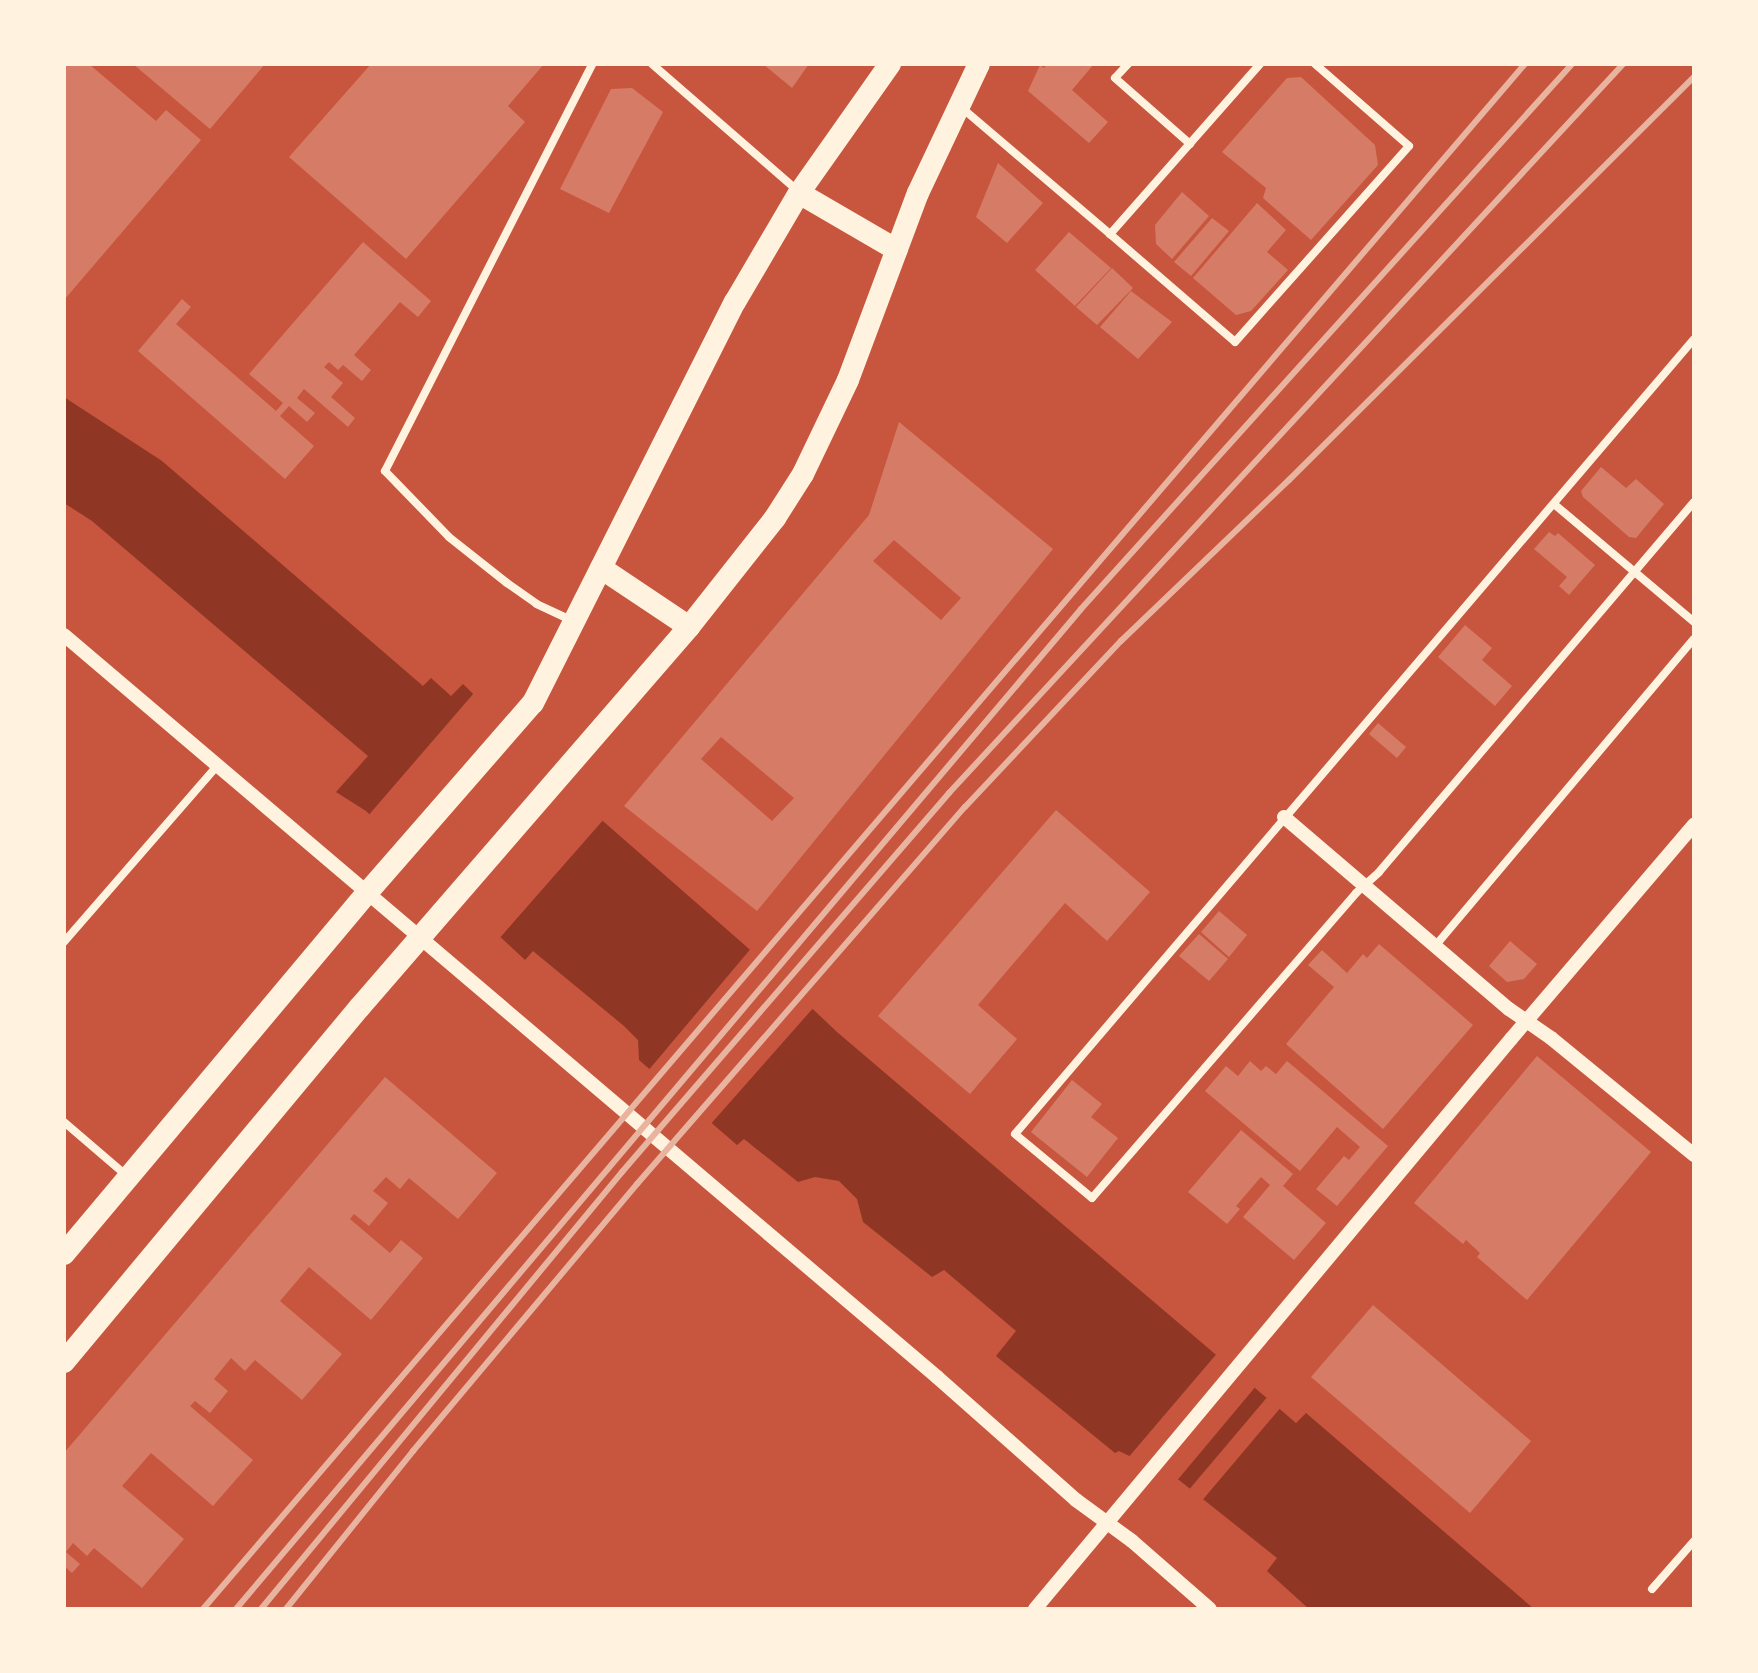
<!DOCTYPE html>
<html>
<head>
<meta charset="utf-8">
<style>
  body { margin:0 }
  #map { position:relative; width:1758px; height:1673px; overflow:hidden; background:#c8553d; font-family:Commissioner,sans-serif }
  div>[style] { position:absolute }
  .water>* { inset:0; background:#8f3625 }
  .pier>* { inset:0; background:#c8553d }
  .building>* { inset:0; background:#d67c66 }
  .minor>* { height:8px; margin:-4px; padding:0 4px; transform-origin:4px; border-radius:4px; background:#fff3e0 }
  .tertiary>* { height:14px; margin:-7px; padding:0 7px; transform-origin:7px; border-radius:7px; background:#fff3e0 }
  .trunk>* { height:22px; margin:-11px; padding:0 11px; transform-origin:11px; border-radius:11px; background:#fff3e0 }
  .rail>* { height:6px; margin:-3px; padding:0 3px; transform-origin:3px; border-radius:3px; background:#e9b49f }
  span { translate:-50% -50%; white-space:nowrap; text-align:center; line-height:1.15; -webkit-text-stroke:8px #fff3e0; paint-order:stroke }
  .frame { position:absolute; inset:0; border:66px solid #fff3e0; pointer-events:none }
</style>
</head>
<body>
<div id="map">
  <div class="water">
    <div style="clip-path:polygon(64px 397px,162px 461px,423px 686px,431px 678px,451px 696px,463px 684px,604px 822px,748px 948px,837px 1032px,1296px 1423px,1306px 1413px,1534px 1609px,1309px 1609px,1267px 1571px,1277px 1558px,1179px 1480px,1119px 1451px,1115px 1453px,996px 1356px,1016px 1331px,944px 1270px,932px 1277px,863px 1222px,857px 1199px,839px 1181px,815px 1177px,798px 1182px,744px 1139px,737px 1145px,639px 1060px,638px 1040px,624px 1026px,533px 951px,525px 960px,366px 811px,336px 792px,368px 756px,92px 521px,64px 503px)"></div>
  </div>
  <div class="pier">
    <div style="clip-path:polygon(474px 693px,605px 818px,498px 940px,367px 817px)"></div>
    <div style="clip-path:polygon(753px 946px,815px 1006px,709px 1126px,647px 1072px)"></div>
    <div style="clip-path:polygon(1219px 1351px,1257px 1385px,1175px 1483px,1127px 1459px)"></div>
    <div style="clip-path:polygon(1269px 1395px,1282px 1406px,1200px 1503px,1187px 1492px)"></div>
  </div>
  <div class="building">
    <div style="clip-path:polygon(64px 64px,89px 64px,156px 121px,166px 110px,201px 140px,64px 300px)"></div>
    <div style="clip-path:polygon(133px 64px,265px 64px,210px 129px)"></div>
    <div style="clip-path:polygon(371px 64px,544px 64px,508px 106px,525px 122px,406px 259px,289px 157px)"></div>
    <div style="clip-path:polygon(763px 64px,809px 64px,792px 88px)"></div>
    <div style="clip-path:polygon(1047px 64px,1094px 64px,1072px 90px,1108px 122px,1089px 143px,1028px 91px,1040px 65px,1044px 68px)"></div>
    <div style="clip-path:polygon(1301px 77px,1375px 145px,1378px 165px,1311px 240px,1263px 198px,1266px 188px,1222px 152px,1287px 78px)"></div>
    <div style="clip-path:polygon(632px 88px,663px 112px,609px 213px,560px 189px,611px 89px)"></div>
    <div style="clip-path:polygon(998px 163px,1043px 203px,1007px 243px,976px 217px)"></div>
    <div style="clip-path:polygon(1182px 192px,1209px 216px,1172px 259px,1156px 244px,1155px 225px)"></div>
    <div style="clip-path:polygon(1257px 203px,1286px 230px,1267px 252px,1288px 270px,1251px 311px,1236px 315px,1193px 278px)"></div>
    <div style="clip-path:polygon(1212px 218px,1229px 231px,1191px 276px,1174px 262px)"></div>
    <div style="clip-path:polygon(1069px 232px,1111px 268px,1075px 306px,1035px 270px)"></div>
    <div style="clip-path:polygon(363px 242px,431px 301px,418px 317px,400px 302px,354px 355px,371px 370px,362px 381px,343px 365px,338px 370px,329px 362px,324px 367px,343px 383px,331px 397px,355px 418px,348px 427px,304px 389px,297px 398px,315px 413px,307px 422px,289px 406px,280px 416px,314px 446px,285px 479px,138px 351px,182px 299px,191px 307px,176px 324px,276px 411px,283px 403px,249px 374px)"></div>
    <div style="clip-path:polygon(1112px 268px,1133px 288px,1097px 325px,1076px 307px)"></div>
    <div style="clip-path:polygon(1131px 291px,1172px 322px,1138px 359px,1100px 327px)"></div>
    <div style="clip-path:polygon(evenodd,899px 422px,1053px 549px,757px 911px,624px 806px,869px 515px,899px 422px,894px 540px,961px 598px,941px 620px,873px 561px,894px 540px,899px 422px,721px 737px,794px 798px,772px 821px,701px 759px,721px 737px)"></div>
    <div style="clip-path:polygon(1601px 467px,1626px 488px,1636px 479px,1664px 504px,1636px 538px,1629px 537px,1583px 497px,1581px 491px)"></div>
    <div style="clip-path:polygon(1549px 532px,1555px 536px,1558px 533px,1595px 565px,1569px 595px,1559px 586px,1567px 577px,1534px 549px)"></div>
    <div style="clip-path:polygon(1465px 625px,1492px 648px,1482px 660px,1512px 686px,1495px 706px,1438px 657px)"></div>
    <div style="clip-path:polygon(1378px 723px,1406px 747px,1397px 758px,1369px 734px)"></div>
    <div style="clip-path:polygon(1056px 810px,1150px 892px,1107px 941px,1065px 903px,978px 1005px,1017px 1039px,970px 1094px,878px 1016px)"></div>
    <div style="clip-path:polygon(1219px 911px,1247px 935px,1229px 957px,1201px 932px)"></div>
    <div style="clip-path:polygon(1199px 934px,1228px 959px,1209px 981px,1179px 956px)"></div>
    <div style="clip-path:polygon(1510px 941px,1537px 964px,1524px 979px,1507px 982px,1489px 966px)"></div>
    <div style="clip-path:polygon(1379px 944px,1473px 1025px,1383px 1129px,1286px 1044px,1334px 987px,1308px 965px,1322px 950px,1347px 973px,1363px 954px,1367px 958px)"></div>
    <div style="clip-path:polygon(1537px 1056px,1651px 1152px,1527px 1300px,1477px 1257px,1480px 1253px,1466px 1240px,1463px 1244px,1414px 1203px)"></div>
    <div style="clip-path:polygon(1250px 1061px,1261px 1071px,1266px 1066px,1276px 1074px,1287px 1061px,1388px 1146px,1337px 1206px,1316px 1189px,1344px 1156px,1349px 1160px,1360px 1147px,1337px 1127px,1300px 1171px,1205px 1091px,1226px 1066px,1238px 1076px)"></div>
    <div style="clip-path:polygon(385px 1077px,497px 1173px,458px 1219px,409px 1178px,400px 1189px,386px 1177px,373px 1191px,388px 1203px,369px 1226px,354px 1214px,350px 1219px,390px 1253px,401px 1240px,423px 1258px,371px 1320px,309px 1267px,280px 1301px,342px 1354px,302px 1400px,255px 1360px,245px 1371px,231px 1358px,214px 1379px,228px 1391px,210px 1413px,195px 1401px,190px 1406px,253px 1460px,213px 1506px,151px 1453px,122px 1486px,184px 1539px,142px 1588px,94px 1548px,87px 1556px,73px 1543px,66px 1552px,80px 1564px,72px 1573px,64px 1566px,64px 1453px)"></div>
    <div style="clip-path:polygon(1072px 1080px,1102px 1104px,1091px 1117px,1118px 1138px,1087px 1177px,1031px 1132px)"></div>
    <div style="clip-path:polygon(1241px 1130px,1293px 1174px,1283px 1186px,1326px 1223px,1294px 1260px,1243px 1217px,1270px 1185px,1261px 1177px,1236px 1206px,1240px 1209px,1227px 1224px,1188px 1192px)"></div>
    <div style="clip-path:polygon(1373px 1305px,1531px 1441px,1470px 1513px,1311px 1377px)"></div>
  </div>
  <div class="minor">
    <div style="left:652px;top:64px;width:195px;rotate:41deg"></div>
    <div style="left:1128px;top:64px;width:19px;rotate:133deg"></div>
    <div style="left:1115px;top:78px;width:100px;rotate:41.3deg"></div>
    <div style="left:1260px;top:64px;width:227px;rotate:131.4deg"></div>
    <div style="left:1110px;top:234px;width:165px;rotate:40.8deg"></div>
    <div style="left:1235px;top:342px;width:262px;rotate:-48.4deg"></div>
    <div style="left:1409px;top:146px;width:125px;rotate:-138.9deg"></div>
    <div style="left:962px;top:108px;width:194px;rotate:40.4deg"></div>
    <div style="left:1694px;top:339px;width:1045px;rotate:130.5deg"></div>
    <div style="left:1015px;top:1134px;width:100px;rotate:39.7deg"></div>
    <div style="left:1092px;top:1198px;width:403px;rotate:-49.1deg"></div>
    <div style="left:1356px;top:893px;width:31px;rotate:-42deg"></div>
    <div style="left:1379px;top:872px;width:486px;rotate:-49.6deg"></div>
    <div style="left:1554px;top:504px;width:183px;rotate:40.1deg"></div>
    <div style="left:573px;top:621px;width:40px;rotate:-155deg"></div>
    <div style="left:537px;top:604px;width:37px;rotate:-145deg"></div>
    <div style="left:507px;top:583px;width:74px;rotate:-141.6deg"></div>
    <div style="left:449px;top:537px;width:92px;rotate:-134.1deg"></div>
    <div style="left:385px;top:471px;width:457px;rotate:-63deg"></div>
    <div style="left:64px;top:942px;width:233px;rotate:-49deg"></div>
    <div style="left:1436px;top:945px;width:400px;rotate:-49.9deg"></div>
    <div style="left:64px;top:1122px;width:83px;rotate:40.6deg"></div>
    <div style="left:1652px;top:1589px;width:64px;rotate:-48.8deg"></div>
  </div>
  <div class="tertiary">
    <div style="left:64px;top:635px;width:1146px;rotate:40.36deg"></div>
    <div style="left:937px;top:1377px;width:186px;rotate:41.5deg"></div>
    <div style="left:1076px;top:1500px;width:69px;rotate:36.2deg"></div>
    <div style="left:1132px;top:1541px;width:103px;rotate:41.1deg"></div>
    <div style="left:1284px;top:817px;width:296px;rotate:40.5deg"></div>
    <div style="left:1509px;top:1009px;width:51px;rotate:34.6deg"></div>
    <div style="left:1551px;top:1038px;width:185px;rotate:39.3deg"></div>
    <div style="left:1035px;top:1609px;width:743px;rotate:-50.14deg"></div>
    <div style="left:1511px;top:1039px;width:282px;rotate:-49.5deg"></div>
  </div>
  <div class="trunk">
    <div style="left:799px;top:193px;width:113px;rotate:30.2deg"></div>
    <div style="left:601px;top:568px;width:106px;rotate:33.8deg"></div>
    <div style="left:64px;top:1254px;width:471px;rotate:-50deg"></div>
    <div style="left:367px;top:893px;width:252px;rotate:-48.9deg"></div>
    <div style="left:533px;top:703px;width:449px;rotate:-63.3deg"></div>
    <div style="left:735px;top:302px;width:126px;rotate:-59.6deg"></div>
    <div style="left:799px;top:193px;width:158px;rotate:-54.8deg"></div>
    <div style="left:64px;top:1362px;width:461px;rotate:-50.2deg"></div>
    <div style="left:359px;top:1008px;width:504px;rotate:-49.1deg"></div>
    <div style="left:689px;top:627px;width:139px;rotate:-51.7deg"></div>
    <div style="left:775px;top:518px;width:52px;rotate:-57.5deg"></div>
    <div style="left:803px;top:474px;width:104px;rotate:-64.4deg"></div>
    <div style="left:848px;top:380px;width:200px;rotate:-69.5deg"></div>
    <div style="left:918px;top:193px;width:143px;rotate:-64.7deg"></div>
  </div>
  <div class="rail">
    <div style="left:203px;top:1609px;width:2033px;rotate:-49.45deg"></div>
    <div style="left:236px;top:1609px;width:1309px;rotate:-49.8deg"></div>
    <div style="left:1081px;top:609px;width:734px;rotate:-47.98deg"></div>
    <div style="left:261px;top:1609px;width:567px;rotate:-50.44deg"></div>
    <div style="left:622px;top:1172px;width:501px;rotate:-49.21deg"></div>
    <div style="left:949px;top:793px;width:993px;rotate:-47.24deg"></div>
    <div style="left:286px;top:1609px;width:203px;rotate:-51.2deg"></div>
    <div style="left:413px;top:1451px;width:349px;rotate:-50deg"></div>
    <div style="left:637px;top:1184px;width:500px;rotate:-49deg"></div>
    <div style="left:965px;top:807px;width:228px;rotate:-46.8deg"></div>
    <div style="left:1121px;top:641px;width:233px;rotate:-43.8deg"></div>
    <div style="left:1289px;top:480px;width:571px;rotate:-44.86deg"></div>
  </div>
  <div class="frame"></div>
</div>
</body>
</html>
